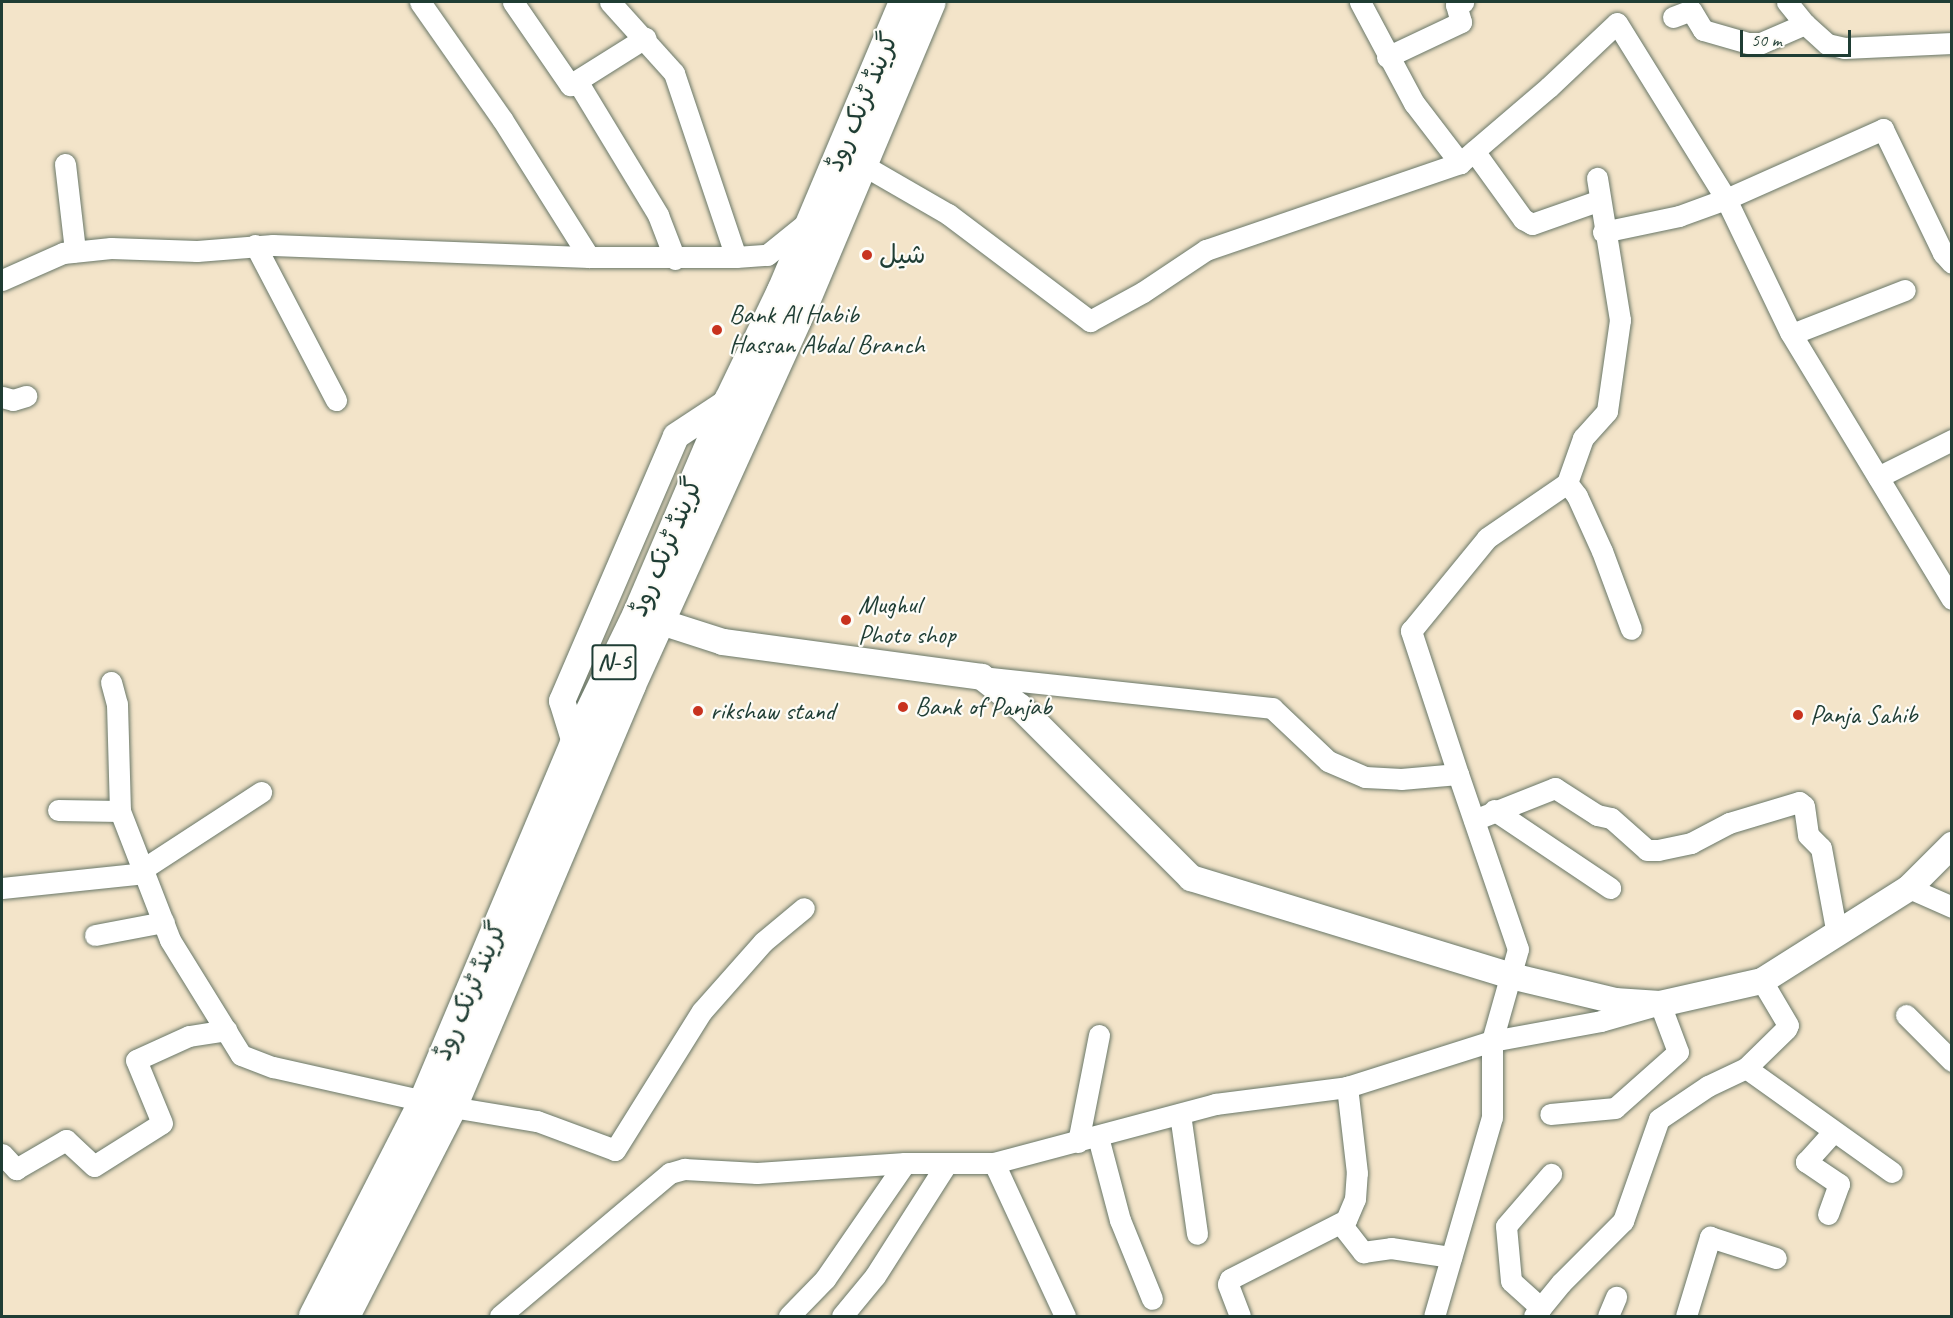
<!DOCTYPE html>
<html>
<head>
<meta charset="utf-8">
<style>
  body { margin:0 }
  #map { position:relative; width:1953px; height:1318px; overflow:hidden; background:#f3e4c9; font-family:Caveat,"Playpen Sans Arabic",sans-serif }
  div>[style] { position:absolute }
  .roads { filter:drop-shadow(0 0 2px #697768) drop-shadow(0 0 2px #697768) }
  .minor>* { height:21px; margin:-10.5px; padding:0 10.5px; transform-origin:10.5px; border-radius:10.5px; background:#fff }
  .major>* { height:26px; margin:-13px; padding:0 13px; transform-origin:13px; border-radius:13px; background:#fff }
  .highway>* { height:30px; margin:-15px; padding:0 15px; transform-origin:15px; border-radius:15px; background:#fff }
  .dots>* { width:16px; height:16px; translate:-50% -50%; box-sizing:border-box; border:3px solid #fdfcf7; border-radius:50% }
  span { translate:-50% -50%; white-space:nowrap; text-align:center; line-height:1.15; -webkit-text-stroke:4.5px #fdfcf7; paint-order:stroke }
  .shield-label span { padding:2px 4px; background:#fdfcf7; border:2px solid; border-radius:4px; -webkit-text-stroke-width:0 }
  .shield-label { font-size:24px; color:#1f3d34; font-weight:700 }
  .street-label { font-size:26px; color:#1f3d34 }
  .poi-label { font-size:26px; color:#1f3d34 }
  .left { translate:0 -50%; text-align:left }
  .frame { position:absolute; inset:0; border:3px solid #1f3d34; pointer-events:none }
  .scale { position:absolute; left:1740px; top:30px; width:111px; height:27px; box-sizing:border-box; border:3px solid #1f3d34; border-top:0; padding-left:8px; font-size:18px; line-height:21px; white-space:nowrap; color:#1f3d34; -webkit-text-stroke:4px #fdfcf7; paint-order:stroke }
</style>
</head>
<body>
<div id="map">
  <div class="roads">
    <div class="minor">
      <div style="left:420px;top:2px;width:143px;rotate:55deg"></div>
      <div style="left:502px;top:119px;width:163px;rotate:57.8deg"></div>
      <div style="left:513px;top:2px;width:101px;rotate:55.5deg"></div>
      <div style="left:570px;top:85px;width:89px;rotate:-32.1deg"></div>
      <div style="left:610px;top:2px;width:96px;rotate:48deg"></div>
      <div style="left:674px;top:73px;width:194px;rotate:71.4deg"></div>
      <div style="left:736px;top:257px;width:31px;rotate:-4deg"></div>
      <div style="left:767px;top:255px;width:55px;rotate:-39.1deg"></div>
      <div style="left:1360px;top:2px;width:115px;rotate:61.9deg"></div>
      <div style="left:1414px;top:103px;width:76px;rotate:52.5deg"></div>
      <div style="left:1787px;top:2px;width:28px;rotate:51deg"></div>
      <div style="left:1673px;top:17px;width:19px;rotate:-21deg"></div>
      <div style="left:1691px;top:10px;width:23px;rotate:59deg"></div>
      <div style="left:1703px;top:30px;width:47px;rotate:16.1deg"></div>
      <div style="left:1748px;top:43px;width:13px"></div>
      <div style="left:1761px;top:43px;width:48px;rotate:-23.4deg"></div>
      <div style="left:1805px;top:24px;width:30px;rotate:42deg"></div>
      <div style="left:1827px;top:44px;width:17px;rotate:13deg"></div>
      <div style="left:1844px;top:48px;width:108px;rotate:-2.7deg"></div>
      <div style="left:1387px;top:57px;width:82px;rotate:-25.3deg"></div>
      <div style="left:1461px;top:22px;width:18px;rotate:-106deg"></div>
      <div style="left:1456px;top:5px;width:8px;rotate:-23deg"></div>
      <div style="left:577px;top:81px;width:157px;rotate:58.8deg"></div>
      <div style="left:658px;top:215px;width:47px;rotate:68.9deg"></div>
      <div style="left:1474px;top:151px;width:84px;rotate:54.2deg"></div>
      <div style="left:1523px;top:219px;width:10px;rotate:29deg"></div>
      <div style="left:1532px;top:224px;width:72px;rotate:-19.4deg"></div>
      <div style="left:65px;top:164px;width:88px;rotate:83.4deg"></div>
      <div style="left:863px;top:165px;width:98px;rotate:30deg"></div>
      <div style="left:948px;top:214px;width:178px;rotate:37deg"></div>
      <div style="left:1090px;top:321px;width:60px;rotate:-28.7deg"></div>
      <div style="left:1143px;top:292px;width:76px;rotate:-33.7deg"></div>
      <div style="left:1206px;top:250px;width:268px;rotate:-18.9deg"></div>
      <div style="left:1460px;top:163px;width:117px;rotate:-40.5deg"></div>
      <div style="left:1549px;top:87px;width:93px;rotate:-43.3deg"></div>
      <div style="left:1617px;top:23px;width:207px;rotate:58.2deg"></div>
      <div style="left:1726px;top:199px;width:148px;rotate:64.3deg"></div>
      <div style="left:1790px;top:332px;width:312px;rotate:58.8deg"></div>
      <div style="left:1603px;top:232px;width:78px;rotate:-11.9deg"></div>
      <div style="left:1679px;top:216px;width:50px;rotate:-19.9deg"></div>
      <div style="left:1726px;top:199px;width:172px;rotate:-24deg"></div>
      <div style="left:1883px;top:129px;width:138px;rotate:64.2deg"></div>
      <div style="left:1943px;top:253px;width:13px;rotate:48deg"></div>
      <div style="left:255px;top:245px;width:175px;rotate:62.4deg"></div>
      <div style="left:2px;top:280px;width:67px;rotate:-23.9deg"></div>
      <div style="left:63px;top:253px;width:48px;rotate:-5.9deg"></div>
      <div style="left:111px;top:248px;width:86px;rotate:2deg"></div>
      <div style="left:197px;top:251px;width:76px;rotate:-4.5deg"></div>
      <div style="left:273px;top:245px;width:316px;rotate:2.2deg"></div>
      <div style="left:589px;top:257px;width:147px"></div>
      <div style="left:1792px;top:334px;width:121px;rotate:-21.3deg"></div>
      <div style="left:2px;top:397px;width:11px;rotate:15deg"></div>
      <div style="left:13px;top:400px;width:14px;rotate:-17deg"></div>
      <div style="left:1878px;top:477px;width:83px;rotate:-26.6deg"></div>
      <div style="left:1567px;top:483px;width:16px;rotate:52deg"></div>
      <div style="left:1577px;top:496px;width:60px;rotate:65.6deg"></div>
      <div style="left:1602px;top:551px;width:83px;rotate:69.6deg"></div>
      <div style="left:982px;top:677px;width:292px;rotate:6.1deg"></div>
      <div style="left:1272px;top:708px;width:77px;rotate:43.4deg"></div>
      <div style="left:1328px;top:761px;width:40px;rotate:23.4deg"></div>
      <div style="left:1365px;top:777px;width:36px;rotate:3deg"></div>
      <div style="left:1401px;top:779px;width:57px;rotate:-5deg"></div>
      <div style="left:1458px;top:774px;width:185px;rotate:71.1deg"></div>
      <div style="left:1518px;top:949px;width:96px;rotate:105.8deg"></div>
      <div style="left:1492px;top:1041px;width:76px;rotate:90deg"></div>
      <div style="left:1492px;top:1117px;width:207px;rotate:106.2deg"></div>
      <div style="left:111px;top:682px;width:23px;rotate:75deg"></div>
      <div style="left:117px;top:704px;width:107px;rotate:88.4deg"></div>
      <div style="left:120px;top:811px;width:138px;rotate:68.8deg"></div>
      <div style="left:170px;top:940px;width:135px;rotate:58.3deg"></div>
      <div style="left:241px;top:1055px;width:34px;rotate:21deg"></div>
      <div style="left:273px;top:1067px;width:155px;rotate:12.7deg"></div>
      <div style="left:1458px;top:774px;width:151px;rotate:-108.2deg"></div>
      <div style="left:1411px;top:631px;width:120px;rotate:-50.7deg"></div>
      <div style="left:1487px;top:538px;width:97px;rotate:-34.5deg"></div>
      <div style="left:1567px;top:483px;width:48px;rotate:-70.4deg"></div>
      <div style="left:1583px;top:438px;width:36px;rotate:-48deg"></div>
      <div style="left:1607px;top:411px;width:92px;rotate:-81.9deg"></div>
      <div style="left:1620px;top:320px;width:144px;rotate:-99.2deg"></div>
      <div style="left:58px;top:810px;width:62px;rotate:0.9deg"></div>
      <div style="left:1494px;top:810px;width:140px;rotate:33.9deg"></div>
      <div style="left:1474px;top:820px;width:87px;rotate:-21.6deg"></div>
      <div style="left:1555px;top:788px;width:50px;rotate:32.7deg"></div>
      <div style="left:1597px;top:815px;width:14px;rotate:12deg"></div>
      <div style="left:1611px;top:818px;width:48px;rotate:41.6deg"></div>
      <div style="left:1647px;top:850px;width:11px"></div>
      <div style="left:1658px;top:850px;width:34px;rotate:-12deg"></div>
      <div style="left:1691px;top:843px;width:43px;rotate:-27.8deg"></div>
      <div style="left:1729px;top:823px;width:73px;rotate:-16.7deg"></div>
      <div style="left:1799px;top:802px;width:6px;rotate:39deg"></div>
      <div style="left:1804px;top:806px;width:29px;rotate:82deg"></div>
      <div style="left:1808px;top:835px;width:18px;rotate:45deg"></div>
      <div style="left:1821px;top:848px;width:87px;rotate:79.5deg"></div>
      <div style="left:143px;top:869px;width:141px;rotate:-33.1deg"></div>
      <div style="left:2px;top:888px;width:144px;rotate:-6deg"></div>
      <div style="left:1909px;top:888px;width:47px;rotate:23.8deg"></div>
      <div style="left:95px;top:935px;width:70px;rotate:-10.7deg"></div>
      <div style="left:1906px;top:1015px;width:65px;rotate:45deg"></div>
      <div style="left:1746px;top:1068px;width:179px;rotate:35.5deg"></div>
      <div style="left:452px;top:1107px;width:86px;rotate:9.4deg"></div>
      <div style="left:537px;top:1121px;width:83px;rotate:20.4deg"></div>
      <div style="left:615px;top:1150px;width:164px;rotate:-58deg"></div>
      <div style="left:702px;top:1011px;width:92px;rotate:-48.5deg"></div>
      <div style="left:763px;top:942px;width:53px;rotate:-39.7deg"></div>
      <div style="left:1180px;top:1114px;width:121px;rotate:81.9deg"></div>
      <div style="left:1098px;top:1137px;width:86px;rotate:75.2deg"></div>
      <div style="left:1120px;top:1220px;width:85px;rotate:67.9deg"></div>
      <div style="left:1078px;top:1142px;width:109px;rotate:-78.9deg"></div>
      <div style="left:2px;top:1154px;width:21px;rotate:47deg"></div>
      <div style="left:16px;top:1169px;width:58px;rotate:-30.1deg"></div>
      <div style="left:66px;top:1140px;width:38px;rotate:43deg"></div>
      <div style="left:94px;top:1166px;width:80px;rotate:-32.3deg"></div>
      <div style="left:162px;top:1123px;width:68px;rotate:-112.4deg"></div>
      <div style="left:136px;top:1060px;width:58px;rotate:-24.4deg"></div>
      <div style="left:189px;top:1036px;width:38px;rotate:-9deg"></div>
      <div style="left:994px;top:1163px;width:169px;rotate:65.1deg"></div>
      <div style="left:1828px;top:1214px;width:32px;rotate:-70deg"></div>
      <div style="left:1839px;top:1184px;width:40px;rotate:-146deg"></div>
      <div style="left:1806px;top:1162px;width:40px;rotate:-48deg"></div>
      <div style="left:1341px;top:1224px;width:36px;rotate:52deg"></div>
      <div style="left:1363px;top:1252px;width:28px;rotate:-8deg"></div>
      <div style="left:1391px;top:1248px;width:61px;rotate:8.5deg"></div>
      <div style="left:1541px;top:1308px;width:40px;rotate:-138deg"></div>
      <div style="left:1511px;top:1281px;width:55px;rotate:-95.2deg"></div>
      <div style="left:1506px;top:1226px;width:69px;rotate:-49.1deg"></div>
      <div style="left:500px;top:1316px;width:222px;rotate:-40.1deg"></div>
      <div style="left:670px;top:1173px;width:15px;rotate:-16deg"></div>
      <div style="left:684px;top:1169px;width:73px;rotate:3.1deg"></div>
      <div style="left:757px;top:1173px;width:148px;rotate:-3.9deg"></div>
      <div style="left:905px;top:1163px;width:89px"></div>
      <div style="left:994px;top:1163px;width:229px;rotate:-14.9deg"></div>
      <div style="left:1215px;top:1104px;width:133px;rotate:-7.3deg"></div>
      <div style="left:1347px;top:1087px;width:152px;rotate:-17.6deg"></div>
      <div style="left:1492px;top:1041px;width:111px;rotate:-10.4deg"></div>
      <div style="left:1601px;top:1021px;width:61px;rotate:-16.1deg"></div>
      <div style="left:1660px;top:1004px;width:51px;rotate:69.4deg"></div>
      <div style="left:1678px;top:1052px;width:84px;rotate:138.4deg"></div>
      <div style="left:1615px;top:1108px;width:65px;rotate:174.7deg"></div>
      <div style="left:789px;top:1316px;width:52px;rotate:-45.8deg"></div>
      <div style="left:825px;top:1279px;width:141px;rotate:-55.4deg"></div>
      <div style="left:842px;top:1316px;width:52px;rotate:-50.5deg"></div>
      <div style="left:875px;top:1276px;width:134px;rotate:-57.5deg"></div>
      <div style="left:1240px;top:1316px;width:34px;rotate:-111deg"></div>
      <div style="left:1228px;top:1284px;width:5px;rotate:-68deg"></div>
      <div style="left:1230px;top:1279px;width:130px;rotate:-27deg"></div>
      <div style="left:1346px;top:1220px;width:23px;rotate:-67deg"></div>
      <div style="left:1355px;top:1199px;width:26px;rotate:-86deg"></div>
      <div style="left:1357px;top:1173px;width:87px;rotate:-96.6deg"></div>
      <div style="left:1534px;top:1316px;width:43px;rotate:-50.7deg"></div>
      <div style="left:1561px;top:1283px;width:88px;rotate:-45deg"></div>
      <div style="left:1623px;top:1221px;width:108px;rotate:-70.6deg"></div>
      <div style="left:1659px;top:1119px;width:59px;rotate:-34deg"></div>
      <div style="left:1708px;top:1086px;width:42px;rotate:-25.3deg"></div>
      <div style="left:1746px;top:1068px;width:56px;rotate:-44.3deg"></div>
      <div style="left:1786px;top:1029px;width:4px;rotate:-63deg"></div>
      <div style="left:1788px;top:1025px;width:51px;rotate:-120.6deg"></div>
      <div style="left:1608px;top:1316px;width:21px;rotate:-67deg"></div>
      <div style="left:1686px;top:1316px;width:83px;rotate:-73.1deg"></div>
      <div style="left:1710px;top:1237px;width:69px;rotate:17.7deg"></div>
    </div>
    <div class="major">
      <div style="left:661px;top:622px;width:65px;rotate:17.9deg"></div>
      <div style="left:723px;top:642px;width:261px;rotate:7.7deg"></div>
      <div style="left:982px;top:677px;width:48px;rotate:38.3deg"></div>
      <div style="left:1020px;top:707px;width:242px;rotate:45deg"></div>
      <div style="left:1191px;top:878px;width:335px;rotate:17deg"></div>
      <div style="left:1511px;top:976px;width:107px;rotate:13.5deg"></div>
      <div style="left:1615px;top:1001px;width:45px;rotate:3.8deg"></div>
      <div style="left:1660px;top:1004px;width:105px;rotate:-12.7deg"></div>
      <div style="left:1762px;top:981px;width:174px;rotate:-32.3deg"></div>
      <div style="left:1909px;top:888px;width:61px;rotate:-45deg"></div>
      <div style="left:575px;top:743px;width:44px;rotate:-107.2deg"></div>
      <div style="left:562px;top:701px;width:288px;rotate:-66.7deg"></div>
      <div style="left:676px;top:436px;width:64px;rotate:-33.4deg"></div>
    </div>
    <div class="highway">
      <div style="left:314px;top:1316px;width:242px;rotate:-62.9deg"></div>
      <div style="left:424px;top:1101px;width:389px;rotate:-67.1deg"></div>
      <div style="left:575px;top:743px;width:144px;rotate:-64.1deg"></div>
      <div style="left:638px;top:613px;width:231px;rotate:-66.8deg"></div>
      <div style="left:729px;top:401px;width:122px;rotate:-64.3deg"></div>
      <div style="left:782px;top:291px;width:314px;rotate:-67.1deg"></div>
      <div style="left:345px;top:1316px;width:235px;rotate:-62.9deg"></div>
      <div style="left:452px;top:1107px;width:458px;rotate:-67deg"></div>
      <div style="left:631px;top:685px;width:416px;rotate:-65.6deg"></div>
      <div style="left:803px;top:306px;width:330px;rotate:-67.2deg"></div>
    </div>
  </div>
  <div class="dots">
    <div style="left:867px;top:255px;background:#c8321e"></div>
    <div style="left:717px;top:330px;background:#c8321e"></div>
    <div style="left:846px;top:620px;background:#c8321e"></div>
    <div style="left:903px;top:707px;background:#c8321e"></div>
    <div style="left:698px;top:711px;background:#c8321e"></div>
    <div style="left:1798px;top:715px;background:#c8321e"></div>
  </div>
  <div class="shield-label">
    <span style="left:614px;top:662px">N-5</span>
  </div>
  <div class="street-label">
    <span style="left:862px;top:102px;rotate:-67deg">گرینڈ ٹرنک روڈ</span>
    <span style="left:666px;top:547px;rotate:-67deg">گرینڈ ٹرنک روڈ</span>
    <span style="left:470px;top:991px;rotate:-67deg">گرینڈ ٹرنک روڈ</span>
  </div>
  <div class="poi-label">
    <span class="left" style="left:879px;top:255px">شیل</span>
    <span class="left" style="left:729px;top:330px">Bank Al Habib<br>Hassan Abdal Branch</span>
    <span class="left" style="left:858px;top:620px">Mughul<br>Photo shop</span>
    <span class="left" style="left:915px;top:707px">Bank of Panjab</span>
    <span class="left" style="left:710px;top:711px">rikshaw stand</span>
    <span class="left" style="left:1810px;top:715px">Panja Sahib</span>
  </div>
  <div class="frame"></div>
  <div class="scale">50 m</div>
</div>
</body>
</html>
